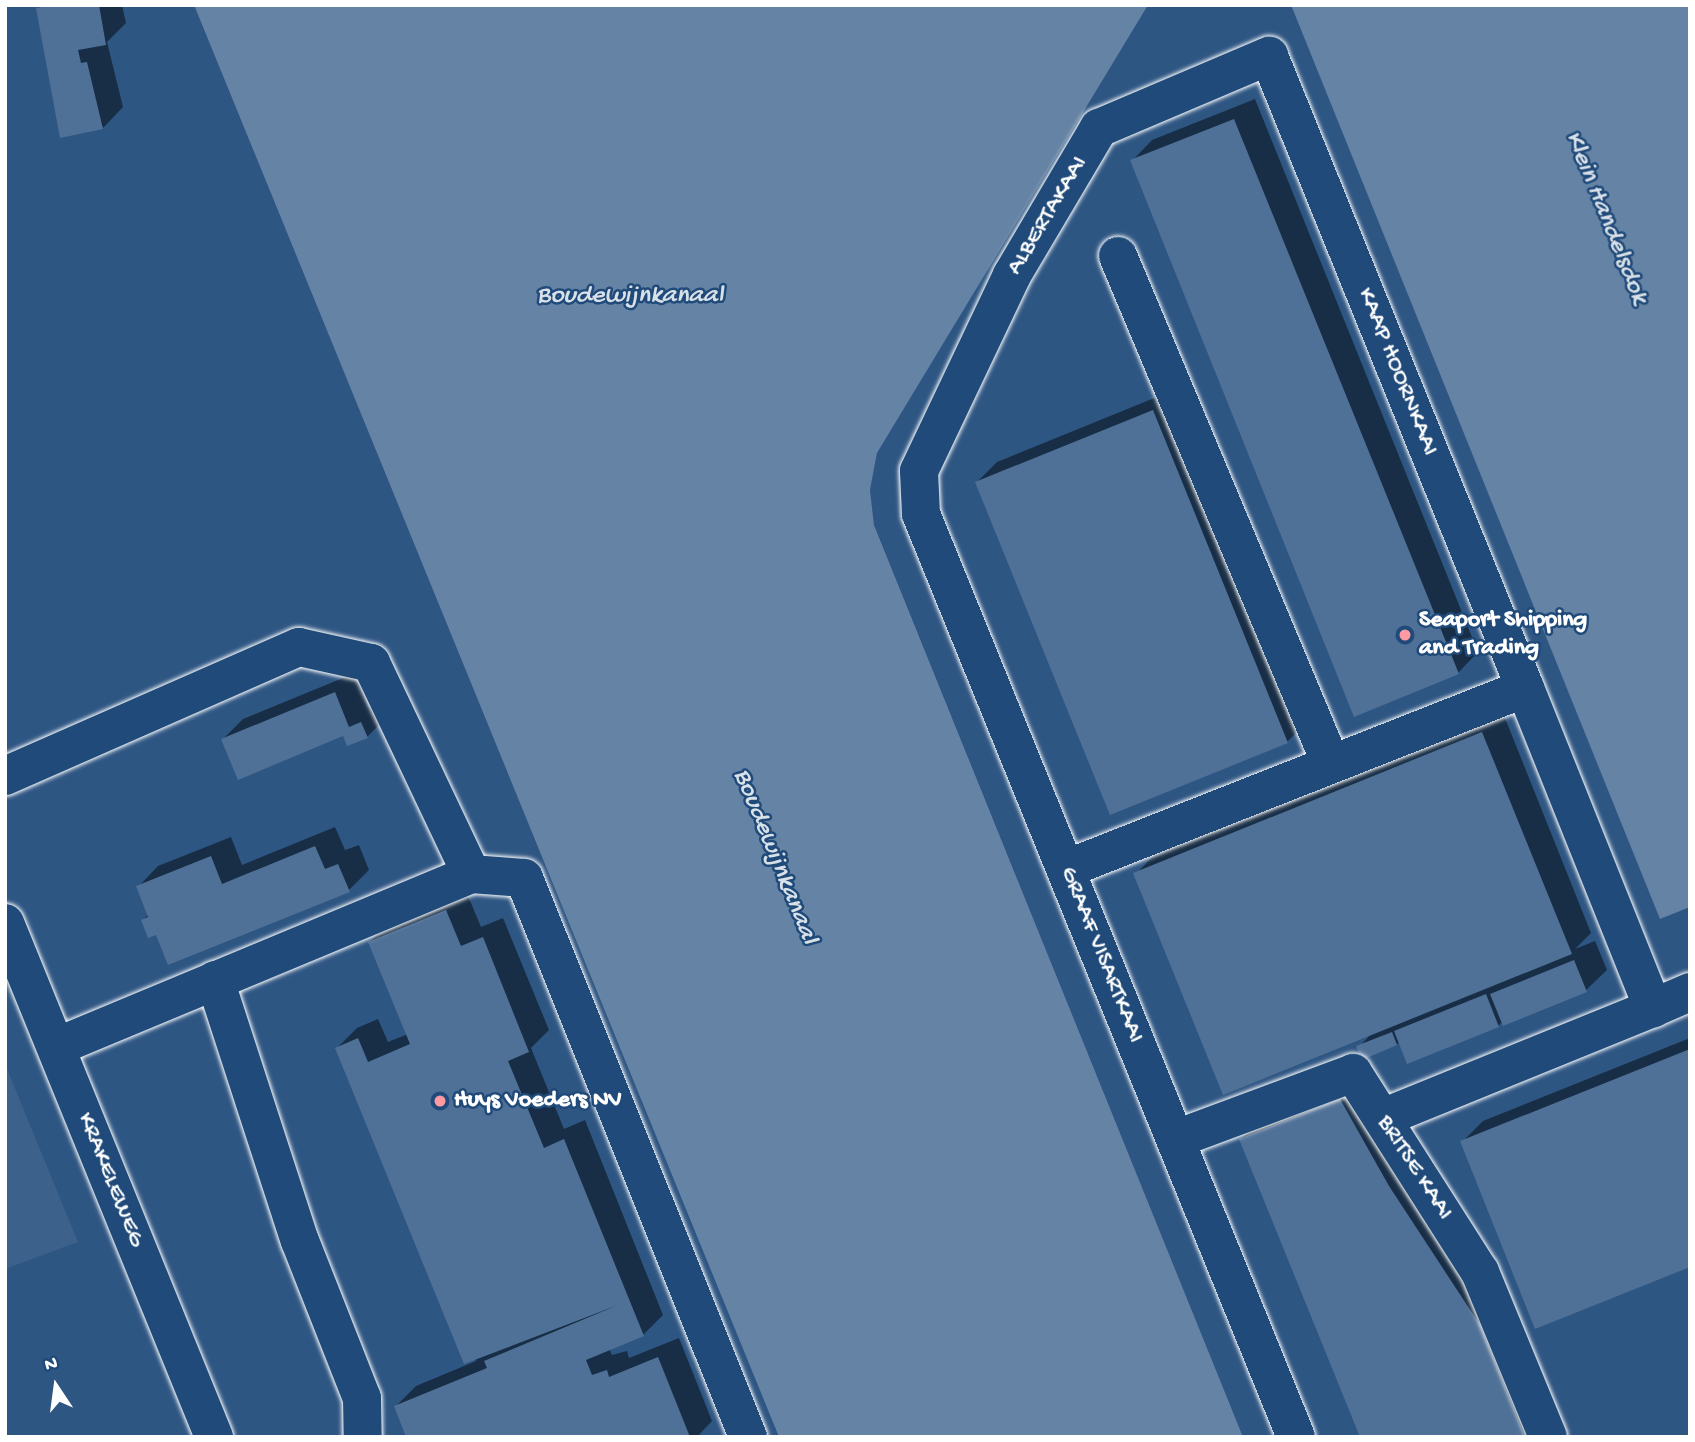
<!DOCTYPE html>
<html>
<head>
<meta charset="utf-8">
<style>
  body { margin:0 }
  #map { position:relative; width:1695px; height:1442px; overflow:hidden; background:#1f4a7a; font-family:"Gochi Hand",sans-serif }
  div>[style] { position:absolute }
  .built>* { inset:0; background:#2e5683 }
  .green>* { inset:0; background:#3c618b }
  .water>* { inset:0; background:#6583a4 }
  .shadow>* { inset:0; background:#0007 }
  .building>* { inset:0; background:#507197 }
  .roads { filter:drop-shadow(0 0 2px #fff) drop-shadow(0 0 2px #fff) }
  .minor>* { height:38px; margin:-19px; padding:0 19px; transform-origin:19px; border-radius:19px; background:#1f4a7a }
  .dots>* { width:19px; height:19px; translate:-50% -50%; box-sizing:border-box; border:4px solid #1f4a7a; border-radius:50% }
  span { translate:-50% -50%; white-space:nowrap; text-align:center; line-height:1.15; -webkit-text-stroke:5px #1f4a7a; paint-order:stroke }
  .street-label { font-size:24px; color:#fff }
  .poi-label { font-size:24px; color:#fff; font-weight:700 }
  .left { translate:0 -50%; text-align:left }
  .water-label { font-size:26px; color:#d8e0e8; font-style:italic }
  .frame { position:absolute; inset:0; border:7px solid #fff; pointer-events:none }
  .north { position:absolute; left:21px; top:1351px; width:70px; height:70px; -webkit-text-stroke:5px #1f4a7a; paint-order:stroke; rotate:347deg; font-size:19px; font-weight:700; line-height:28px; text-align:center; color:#fff }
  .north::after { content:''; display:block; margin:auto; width:24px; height:32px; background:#fff; clip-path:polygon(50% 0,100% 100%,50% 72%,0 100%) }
</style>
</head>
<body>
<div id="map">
  <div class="built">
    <div style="clip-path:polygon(5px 5px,194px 5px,779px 1437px,5px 1437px)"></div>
    <div style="clip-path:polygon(1148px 5px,1291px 5px,1660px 918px,1690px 907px,1690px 1437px,1243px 1437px,874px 524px,870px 490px,877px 453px)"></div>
  </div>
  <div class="green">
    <div style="clip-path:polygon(5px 1064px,78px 1242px,5px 1269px)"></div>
  </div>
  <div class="water">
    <div style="clip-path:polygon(194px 5px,1148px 5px,877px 453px,870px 490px,874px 525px,1243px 1437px,779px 1437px)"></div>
    <div style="clip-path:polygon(1291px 5px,1690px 5px,1690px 907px,1660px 919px)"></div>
  </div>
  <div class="shadow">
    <div style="clip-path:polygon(41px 5px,122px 5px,126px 23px,107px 42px,123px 107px,103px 128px,38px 8px)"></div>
    <div style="clip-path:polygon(1255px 99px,1478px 652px,1458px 673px,1132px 161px,1152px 140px)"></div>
    <div style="clip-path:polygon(1174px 390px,1308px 721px,1287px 742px,977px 482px,997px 462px)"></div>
    <div style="clip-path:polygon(355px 673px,369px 708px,381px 703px,387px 717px,367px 737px,344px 734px,223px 739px,243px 719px)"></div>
    <div style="clip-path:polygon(1503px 713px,1591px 933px,1575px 949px,1595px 941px,1607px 970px,1586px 990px,1504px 1024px,1503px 1021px,1498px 1026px,1396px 1044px,1359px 1047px,1372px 1033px,1136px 874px,1156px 853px)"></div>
    <div style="clip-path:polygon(335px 827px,345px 850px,359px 845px,369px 870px,349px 890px,157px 932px,143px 920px,149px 914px,138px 887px,158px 866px,231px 837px,242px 865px)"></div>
    <div style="clip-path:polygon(466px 891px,481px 927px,503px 918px,549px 1030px,531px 1048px,564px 1129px,585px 1120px,663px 1315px,643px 1335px,609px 1348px,612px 1355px,627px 1351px,629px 1358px,679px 1338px,712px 1421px,697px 1437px,408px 1437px,396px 1406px,416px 1386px,476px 1361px,337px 1048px,357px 1028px,378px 1019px,388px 1042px,408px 1034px,370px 942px,390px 922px)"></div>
    <div style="clip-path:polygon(1690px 1038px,1690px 1265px,1462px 1142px,1483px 1121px)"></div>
    <div style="clip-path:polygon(1361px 1080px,1554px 1437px,1362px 1437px,1241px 1139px,1262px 1119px)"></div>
  </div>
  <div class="building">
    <div style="clip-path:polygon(51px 5px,99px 5px,106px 45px,78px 50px,81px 63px,87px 62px,103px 129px,60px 138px,36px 8px)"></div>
    <div style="clip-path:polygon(1234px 119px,1459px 674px,1354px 717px,1130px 160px)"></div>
    <div style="clip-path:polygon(1153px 410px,1288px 743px,1110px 815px,975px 482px)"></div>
    <div style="clip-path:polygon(335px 692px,349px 727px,361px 722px,368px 738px,347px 746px,343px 736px,238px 780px,221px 739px)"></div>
    <div style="clip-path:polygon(1482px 732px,1572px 954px,1223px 1095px,1133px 873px)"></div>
    <div style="clip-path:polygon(315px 846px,325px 869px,338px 864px,350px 892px,168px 965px,156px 935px,148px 938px,141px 920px,148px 917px,136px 886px,211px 856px,222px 884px)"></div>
    <div style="clip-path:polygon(446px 910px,461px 946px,483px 937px,529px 1052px,508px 1061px,544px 1148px,564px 1139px,644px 1336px,586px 1360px,592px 1375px,607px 1370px,609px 1377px,658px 1357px,690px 1437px,406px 1437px,394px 1406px,487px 1368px,484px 1361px,618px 1305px,464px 1364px,335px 1048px,358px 1038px,368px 1062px,410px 1044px,368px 942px)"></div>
    <div style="clip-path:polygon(1574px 960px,1587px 992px,1503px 1026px,1490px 994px)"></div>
    <div style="clip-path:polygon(1486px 994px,1499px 1027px,1407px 1064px,1394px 1031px)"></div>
    <div style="clip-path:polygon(1392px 1032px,1397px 1045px,1362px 1060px,1356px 1046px)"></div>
    <div style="clip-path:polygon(1690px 1049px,1690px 1267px,1535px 1329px,1460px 1141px)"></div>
    <div style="clip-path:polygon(1340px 1099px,1389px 1186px,1480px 1325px,1525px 1437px,1360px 1437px,1239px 1139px)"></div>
  </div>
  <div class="roads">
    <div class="minor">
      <div style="left:1118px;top:256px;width:551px;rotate:67.25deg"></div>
      <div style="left:5px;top:776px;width:321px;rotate:-23.7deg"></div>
      <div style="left:299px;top:647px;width:74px;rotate:12.5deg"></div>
      <div style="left:371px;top:663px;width:233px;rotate:64.6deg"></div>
      <div style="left:471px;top:874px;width:53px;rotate:4.3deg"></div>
      <div style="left:524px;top:878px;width:602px;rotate:68.16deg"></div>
      <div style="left:1066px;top:869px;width:493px;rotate:-21.5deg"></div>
      <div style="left:1525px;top:688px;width:345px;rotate:68.2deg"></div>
      <div style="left:1653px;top:1008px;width:292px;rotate:157.9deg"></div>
      <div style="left:5px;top:923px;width:555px;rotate:67.87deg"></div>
      <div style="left:215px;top:980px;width:274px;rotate:72deg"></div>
      <div style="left:300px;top:1241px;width:169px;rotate:68.5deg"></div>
      <div style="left:362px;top:1398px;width:39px;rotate:89deg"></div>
      <div style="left:1653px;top:1008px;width:40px;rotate:-23.4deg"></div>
      <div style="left:56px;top:1047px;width:450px;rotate:-22.6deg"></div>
      <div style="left:1176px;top:1139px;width:189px;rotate:-20.4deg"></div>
      <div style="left:1353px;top:1073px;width:236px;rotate:57.5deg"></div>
      <div style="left:1480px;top:1272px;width:178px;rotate:67.6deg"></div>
      <div style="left:1296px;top:1437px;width:996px;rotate:-112.11deg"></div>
      <div style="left:921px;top:514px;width:43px;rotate:-92.7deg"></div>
      <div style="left:919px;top:471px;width:217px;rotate:-64.6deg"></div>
      <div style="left:1012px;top:275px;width:171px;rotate:-59.4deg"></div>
      <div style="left:1099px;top:128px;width:185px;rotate:-23deg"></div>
      <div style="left:1269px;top:56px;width:682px;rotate:67.95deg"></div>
    </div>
  </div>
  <div class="dots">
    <div style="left:1405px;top:635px;background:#ff9aa2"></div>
    <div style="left:440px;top:1101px;background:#ff9aa2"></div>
  </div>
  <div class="street-label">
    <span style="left:1048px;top:216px;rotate:-59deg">ALBERTAKAAI</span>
    <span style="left:1397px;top:372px;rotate:68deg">KAAP HOORNKAAI</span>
    <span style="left:1101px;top:955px;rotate:68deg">GRAAF VISARTKAAI</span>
    <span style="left:1414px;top:1168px;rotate:57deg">BRITSE KAAI</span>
    <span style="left:110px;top:1180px;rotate:68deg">KRAKELEWEG</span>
  </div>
  <div class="poi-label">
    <span class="left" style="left:1419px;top:635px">Seaport Shipping<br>and Trading</span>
    <span class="left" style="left:454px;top:1101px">Huys Voeders NV</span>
  </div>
  <div class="water-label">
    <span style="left:1605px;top:218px;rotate:68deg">Klein Handelsdok</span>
    <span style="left:630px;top:297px">Boudewijnkanaal</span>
    <span style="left:774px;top:857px;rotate:68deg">Boudewijnkanaal</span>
  </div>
  <div class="frame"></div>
  <div class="north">N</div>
</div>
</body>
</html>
